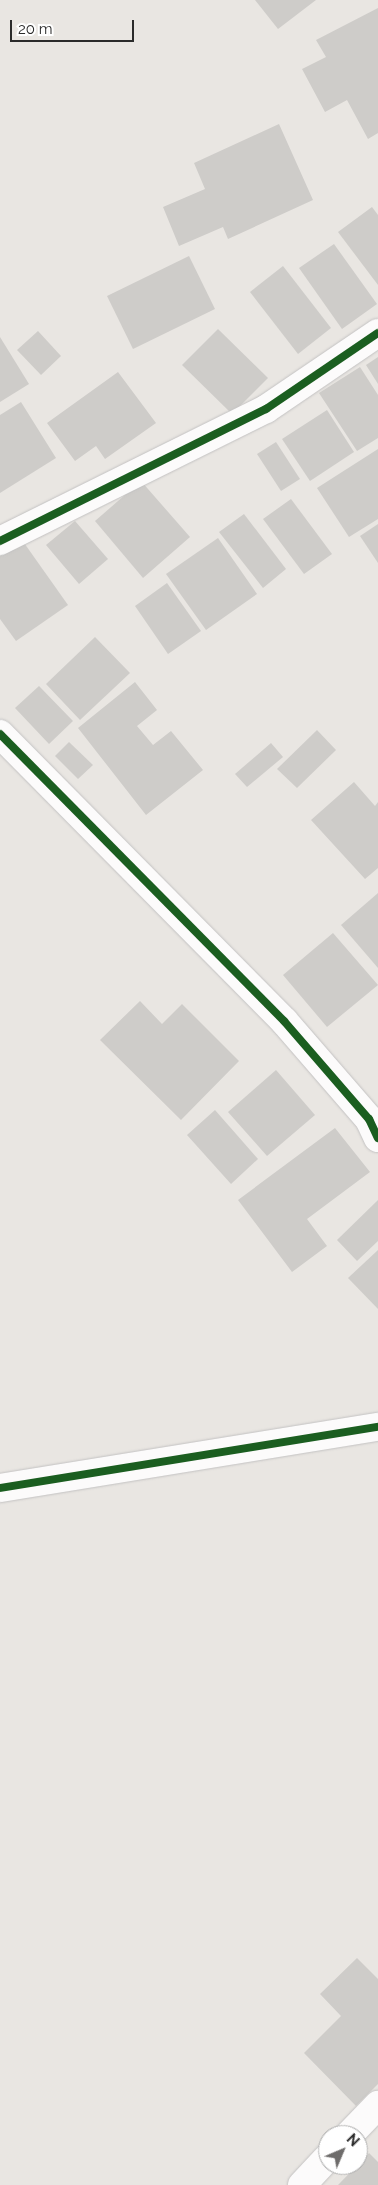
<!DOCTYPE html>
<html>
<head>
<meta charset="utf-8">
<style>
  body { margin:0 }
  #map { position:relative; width:378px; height:2185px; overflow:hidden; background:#e9e6e2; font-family:Raleway,sans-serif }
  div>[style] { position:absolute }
  .building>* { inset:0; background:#ceccc9 }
  .roads { filter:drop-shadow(0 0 1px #c3c2c2) drop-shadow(0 0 1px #c3c2c2) }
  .minor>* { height:28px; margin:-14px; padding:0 14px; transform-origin:14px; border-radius:14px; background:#fcfbfb }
  .cycleway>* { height:8px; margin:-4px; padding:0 4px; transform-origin:4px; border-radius:4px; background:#1b5e20 }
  span { translate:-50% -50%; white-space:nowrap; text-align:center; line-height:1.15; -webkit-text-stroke:4px #fff; paint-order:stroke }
  .north { position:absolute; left:318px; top:2125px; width:50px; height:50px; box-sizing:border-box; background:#fff; border:1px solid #aaa; border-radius:50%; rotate:45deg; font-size:14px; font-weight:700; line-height:20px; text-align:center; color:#2b2b2b }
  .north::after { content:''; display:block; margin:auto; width:18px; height:22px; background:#6e6c6b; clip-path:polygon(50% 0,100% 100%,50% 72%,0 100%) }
  .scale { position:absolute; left:10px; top:20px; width:124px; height:22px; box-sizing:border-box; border:2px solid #2b2b2b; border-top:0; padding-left:6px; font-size:15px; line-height:18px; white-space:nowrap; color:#2b2b2b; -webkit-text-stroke:4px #fff; paint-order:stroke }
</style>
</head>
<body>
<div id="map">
  <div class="building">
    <div style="clip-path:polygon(255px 0,316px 0,278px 29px)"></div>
    <div style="clip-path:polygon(378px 8px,378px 133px,368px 139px,347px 100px,325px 112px,302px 69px,326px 57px,316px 40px)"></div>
    <div style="clip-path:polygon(279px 124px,313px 200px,228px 239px,223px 227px,179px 246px,163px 207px,205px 189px,194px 163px)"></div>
    <div style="clip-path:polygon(372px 207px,378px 215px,378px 285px,338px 232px)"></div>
    <div style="clip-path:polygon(334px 244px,377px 304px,342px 329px,299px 268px)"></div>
    <div style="clip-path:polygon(189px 256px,215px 309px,133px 349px,107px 296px)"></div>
    <div style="clip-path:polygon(283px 266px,331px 328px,298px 354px,250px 292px)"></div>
    <div style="clip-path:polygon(218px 329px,268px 378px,232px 414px,182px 365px)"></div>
    <div style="clip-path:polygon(38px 331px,61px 356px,41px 375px,17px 350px)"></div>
    <div style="clip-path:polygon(0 337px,29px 384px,0 402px)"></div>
    <div style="clip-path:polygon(378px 357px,378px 384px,366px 365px)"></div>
    <div style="clip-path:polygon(360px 367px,378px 395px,378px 438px,357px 451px,319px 393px)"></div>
    <div style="clip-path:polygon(118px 372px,156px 423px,105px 459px,96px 446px,75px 461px,47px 423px)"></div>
    <div style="clip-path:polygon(21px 402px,56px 458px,0 493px,0 415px)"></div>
    <div style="clip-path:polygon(327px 410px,354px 452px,310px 481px,282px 439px)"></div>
    <div style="clip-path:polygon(276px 442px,300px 479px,281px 491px,257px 454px)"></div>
    <div style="clip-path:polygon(378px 449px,378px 519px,349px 537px,317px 488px)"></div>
    <div style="clip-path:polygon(141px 481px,190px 537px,143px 578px,95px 521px)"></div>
    <div style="clip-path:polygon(291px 499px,332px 554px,304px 574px,263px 519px)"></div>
    <div style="clip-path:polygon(244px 514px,286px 569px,263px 588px,219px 532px)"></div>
    <div style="clip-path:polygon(75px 521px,108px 559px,79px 584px,46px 545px)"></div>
    <div style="clip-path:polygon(378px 524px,378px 563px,360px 536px)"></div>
    <div style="clip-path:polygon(218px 538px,257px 594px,206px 630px,166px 574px)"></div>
    <div style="clip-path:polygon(22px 540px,68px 605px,16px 641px,0 619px,0 556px)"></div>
    <div style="clip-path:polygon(167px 583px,201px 631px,168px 654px,135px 606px)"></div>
    <div style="clip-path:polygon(95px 637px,130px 673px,80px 720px,46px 684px)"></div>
    <div style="clip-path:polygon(135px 682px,157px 710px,137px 726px,153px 745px,171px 731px,203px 770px,146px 815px,78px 728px)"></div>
    <div style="clip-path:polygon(39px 686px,73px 721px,49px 744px,15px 708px)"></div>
    <div style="clip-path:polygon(317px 730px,336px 750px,297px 788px,277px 769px)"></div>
    <div style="clip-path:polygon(69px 742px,93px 765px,78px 779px,55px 756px)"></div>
    <div style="clip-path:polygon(271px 743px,283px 757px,247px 787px,235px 774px)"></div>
    <div style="clip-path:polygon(354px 782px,375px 806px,378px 802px,378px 868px,365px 879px,311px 820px)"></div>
    <div style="clip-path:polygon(378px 893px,378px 968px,341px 925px)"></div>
    <div style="clip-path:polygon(333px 933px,378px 985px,327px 1027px,283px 975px)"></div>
    <div style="clip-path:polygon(140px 1001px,162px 1024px,182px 1004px,239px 1061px,181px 1120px,100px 1040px)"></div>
    <div style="clip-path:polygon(276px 1070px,315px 1115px,267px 1156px,228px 1112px)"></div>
    <div style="clip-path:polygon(215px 1110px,258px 1159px,231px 1184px,187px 1135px)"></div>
    <div style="clip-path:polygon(335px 1128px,370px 1172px,307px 1219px,327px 1246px,292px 1272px,238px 1200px)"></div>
    <div style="clip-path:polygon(378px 1200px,378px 1241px,357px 1261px,337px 1240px)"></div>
    <div style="clip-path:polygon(378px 1250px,378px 1309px,348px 1278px)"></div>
    <div style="clip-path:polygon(357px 1958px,378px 1979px,378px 2084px,356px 2106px,304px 2053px,341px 2016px,320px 1994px)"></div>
    <div style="clip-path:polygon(369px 2153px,378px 2162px,378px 2185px,338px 2185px)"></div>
  </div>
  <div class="roads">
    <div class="minor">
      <div style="left:0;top:541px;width:297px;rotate:-26.4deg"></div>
      <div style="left:266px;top:409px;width:135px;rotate:-34.2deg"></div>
      <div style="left:0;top:734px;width:404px;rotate:45.3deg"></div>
      <div style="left:284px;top:1021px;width:130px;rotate:49.1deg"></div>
      <div style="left:369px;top:1119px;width:21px;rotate:65deg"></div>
      <div style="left:0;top:1488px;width:383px;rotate:-9.2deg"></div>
      <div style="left:349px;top:2135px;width:42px;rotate:-46deg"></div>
      <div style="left:302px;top:2185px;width:38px;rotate:-47deg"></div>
    </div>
  </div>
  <div class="cycleway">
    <div style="left:0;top:541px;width:297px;rotate:-26.4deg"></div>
    <div style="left:266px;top:409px;width:135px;rotate:-34.2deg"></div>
    <div style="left:0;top:734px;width:404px;rotate:45.3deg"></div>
    <div style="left:284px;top:1021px;width:130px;rotate:49.1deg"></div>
    <div style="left:369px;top:1119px;width:21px;rotate:65deg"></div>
    <div style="left:0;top:1488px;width:383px;rotate:-9.2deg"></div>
  </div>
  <div class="north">N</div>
  <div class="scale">20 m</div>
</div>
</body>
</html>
